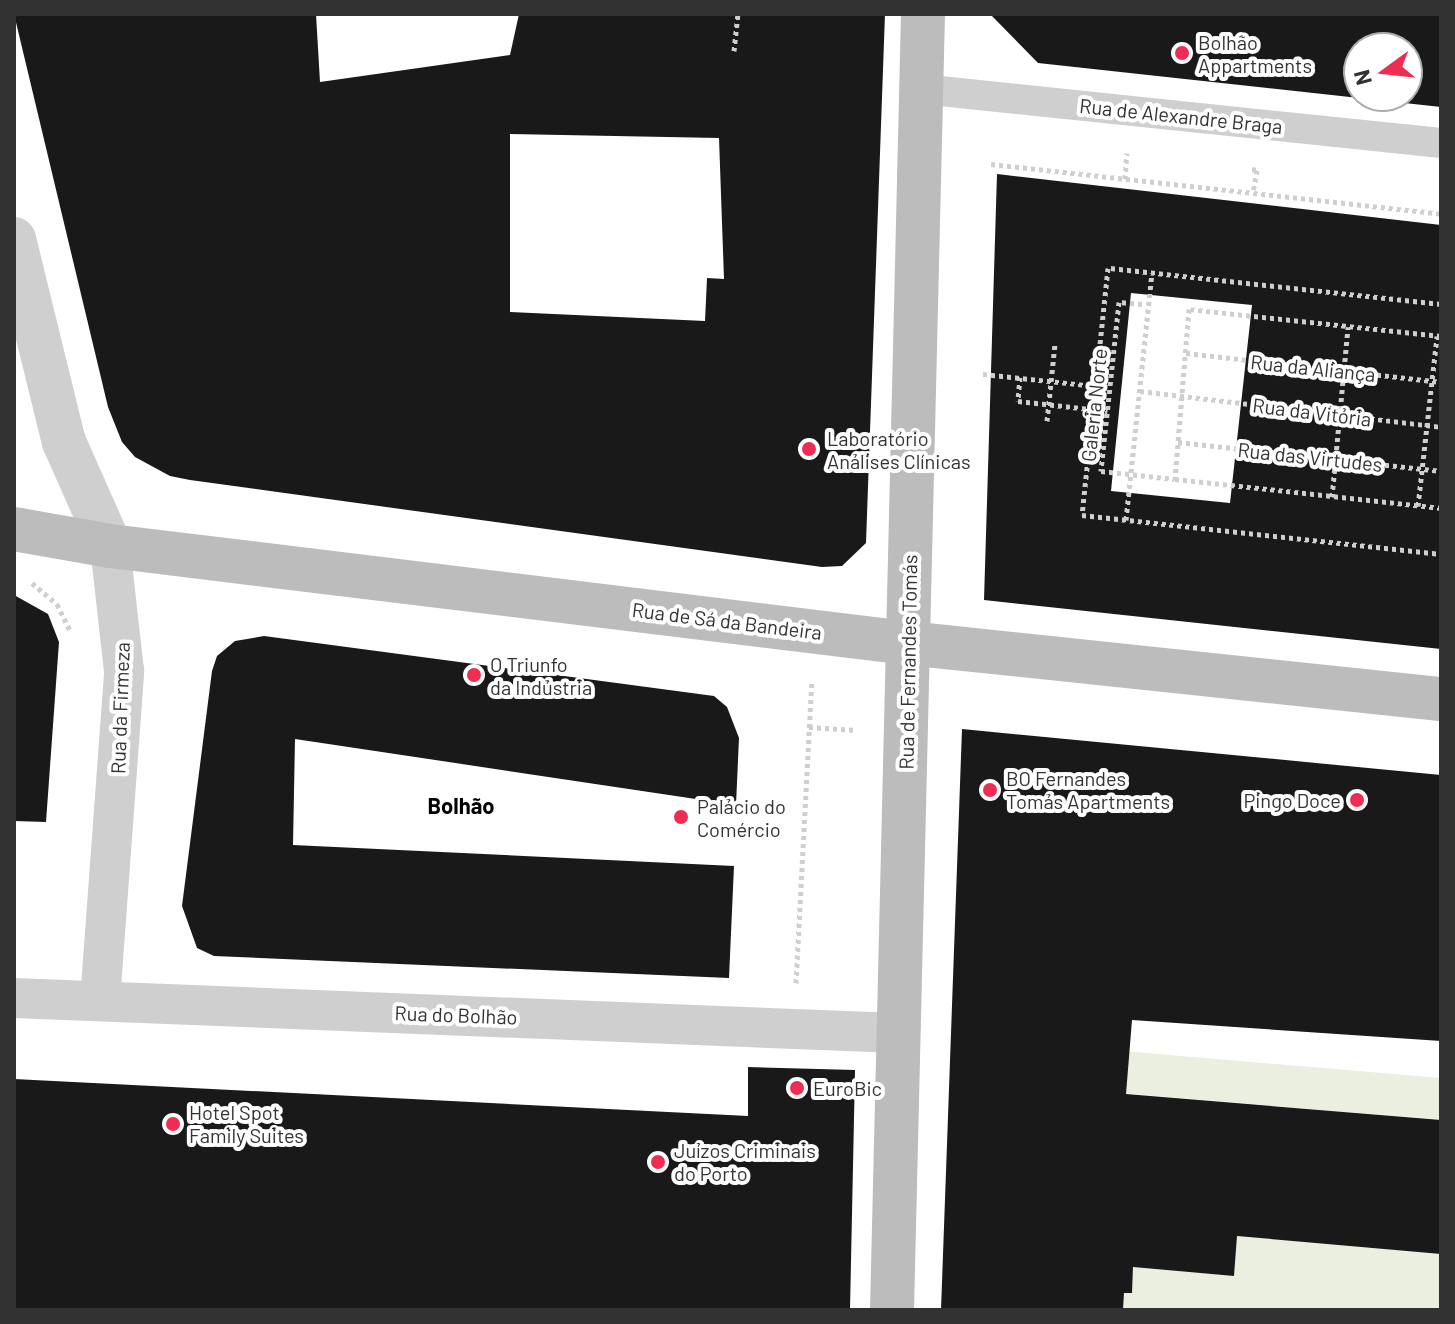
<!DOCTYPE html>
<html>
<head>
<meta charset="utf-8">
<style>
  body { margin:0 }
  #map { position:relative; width:1455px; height:1324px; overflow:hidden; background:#fff; font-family:Barlow,sans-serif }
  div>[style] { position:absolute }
  .green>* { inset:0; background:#eaefe0 }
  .building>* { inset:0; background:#191919 }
  .path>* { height:5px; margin-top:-2.5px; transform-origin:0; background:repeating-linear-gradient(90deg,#cfcfcf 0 4px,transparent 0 8px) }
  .pedestrian>* { height:30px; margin:-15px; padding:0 15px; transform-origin:15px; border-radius:15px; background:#cfcfcf }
  .minor>* { height:40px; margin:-20px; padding:0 20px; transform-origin:20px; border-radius:20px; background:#cfcfcf }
  .tertiary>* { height:44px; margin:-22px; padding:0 22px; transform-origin:22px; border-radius:22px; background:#cfcfcf }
  .secondary>* { height:44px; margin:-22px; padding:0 22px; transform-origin:22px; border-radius:22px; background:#bcbcbc }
  .dots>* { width:22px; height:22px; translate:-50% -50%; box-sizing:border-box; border:4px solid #fff; border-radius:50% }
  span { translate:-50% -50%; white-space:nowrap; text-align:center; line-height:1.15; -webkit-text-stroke:8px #fff; paint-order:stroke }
  .poi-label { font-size:20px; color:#323232 }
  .left { translate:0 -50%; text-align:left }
  .right { translate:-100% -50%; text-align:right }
  .street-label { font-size:20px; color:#323232 }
  .neighbourhood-label { font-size:22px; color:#000; font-weight:700 }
  .frame { position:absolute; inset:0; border:16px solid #323232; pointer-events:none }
  .north { position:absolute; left:1343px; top:32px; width:80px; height:80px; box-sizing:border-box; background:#fff; border:2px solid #adadad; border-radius:50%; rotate:255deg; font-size:22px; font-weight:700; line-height:32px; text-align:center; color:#323232 }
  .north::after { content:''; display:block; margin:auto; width:28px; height:36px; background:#f12c53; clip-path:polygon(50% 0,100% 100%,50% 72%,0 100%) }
</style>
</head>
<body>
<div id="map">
  <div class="green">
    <div style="clip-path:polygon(1076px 1047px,1441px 1078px,1441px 1120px,1072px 1089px)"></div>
    <div style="clip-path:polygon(1237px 1235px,1441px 1254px,1441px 1310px,1123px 1310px,1124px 1293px,1132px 1293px,1133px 1267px,1234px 1276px)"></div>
  </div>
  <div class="building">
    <div style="clip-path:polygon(evenodd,14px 14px,316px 14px,320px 82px,510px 55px,519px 14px,885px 14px,866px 543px,842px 566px,822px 567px,190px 480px,170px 476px,135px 457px,122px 442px,108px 407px,14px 14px,510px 134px,719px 138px,724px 279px,707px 278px,705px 321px,510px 312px,510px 134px)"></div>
    <div style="clip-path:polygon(evenodd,990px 14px,1441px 14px,1441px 107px,1038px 63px,990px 14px,1359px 48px,1407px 48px,1407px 96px,1359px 96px,1359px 48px)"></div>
    <div style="clip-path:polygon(evenodd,997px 174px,1441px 225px,1441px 649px,984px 600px,997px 174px,1131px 293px,1252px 305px,1230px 503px,1111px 491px,1131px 293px)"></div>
    <div style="clip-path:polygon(14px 595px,48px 614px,59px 642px,46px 822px,14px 821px)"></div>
    <div style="clip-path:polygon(264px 636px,714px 696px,727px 707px,739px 738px,736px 805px,295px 739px,293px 845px,734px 866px,729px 978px,214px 956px,197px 948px,182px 906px,212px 671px,217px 656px,235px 641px)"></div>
    <div style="clip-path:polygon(962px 729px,1441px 775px,1441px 1041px,1132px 1020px,1126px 1094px,1441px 1120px,1441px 1254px,1237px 1236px,1234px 1276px,1133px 1267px,1132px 1293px,1124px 1293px,1123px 1310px,941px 1310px)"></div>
    <div style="clip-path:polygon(748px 1067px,855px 1070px,850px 1310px,14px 1310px,14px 1079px,748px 1116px)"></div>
  </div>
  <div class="path">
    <div style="left:734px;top:51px;width:37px;rotate:-84deg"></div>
    <div style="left:991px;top:164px;width:453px;rotate:6.3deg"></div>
    <div style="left:1252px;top:169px;width:5px;rotate:11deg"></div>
    <div style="left:1257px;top:170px;width:23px;rotate:100deg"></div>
    <div style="left:1125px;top:179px;width:26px;rotate:-86deg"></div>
    <div style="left:1142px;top:304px;width:23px;rotate:-175deg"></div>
    <div style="left:1119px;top:302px;width:170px;rotate:96.1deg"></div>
    <div style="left:1101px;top:471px;width:74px;rotate:6.2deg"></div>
    <div style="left:1441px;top:304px;width:335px;rotate:-173.8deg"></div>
    <div style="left:1108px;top:268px;width:248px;rotate:96deg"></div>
    <div style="left:1082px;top:515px;width:361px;rotate:6.2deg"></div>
    <div style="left:1441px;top:336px;width:253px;rotate:-173.9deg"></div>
    <div style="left:1189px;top:309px;width:171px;rotate:94.7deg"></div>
    <div style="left:1175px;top:479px;width:268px;rotate:6.2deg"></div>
    <div style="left:1186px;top:353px;width:257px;rotate:6.5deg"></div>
    <div style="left:983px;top:374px;width:114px;rotate:6.1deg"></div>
    <div style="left:1020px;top:377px;width:24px;rotate:95deg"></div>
    <div style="left:1018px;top:401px;width:90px;rotate:6.4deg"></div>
    <div style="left:1140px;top:391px;width:303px;rotate:6.8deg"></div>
    <div style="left:1047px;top:421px;width:78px;rotate:-84.1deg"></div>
    <div style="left:1178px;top:442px;width:265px;rotate:6.3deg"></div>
    <div style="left:1332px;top:497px;width:171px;rotate:-84.6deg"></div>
    <div style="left:1418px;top:506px;width:171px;rotate:-83.6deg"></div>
    <div style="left:1126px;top:520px;width:248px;rotate:-84deg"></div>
    <div style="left:32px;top:583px;width:33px;rotate:40deg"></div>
    <div style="left:57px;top:604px;width:30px;rotate:64deg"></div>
    <div style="left:809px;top:727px;width:47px;rotate:3.7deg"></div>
    <div style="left:796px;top:983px;width:302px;rotate:-87deg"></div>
  </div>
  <div class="pedestrian">
    <div style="left:921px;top:89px;width:523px;rotate:5.93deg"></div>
  </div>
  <div class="minor">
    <div style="left:14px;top:998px;width:885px;rotate:2.27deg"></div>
    <div style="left:100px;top:1001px;width:331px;rotate:-85.8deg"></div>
    <div style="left:124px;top:671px;width:126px;rotate:-96.4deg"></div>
  </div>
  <div class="tertiary">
    <div style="left:14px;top:239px;width:209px;rotate:76.2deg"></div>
    <div style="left:64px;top:442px;width:114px;rotate:66.1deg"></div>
  </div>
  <div class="secondary">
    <div style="left:14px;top:529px;width:97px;rotate:10deg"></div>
    <div style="left:110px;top:546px;width:803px;rotate:6.94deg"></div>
    <div style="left:907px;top:643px;width:537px;rotate:5.99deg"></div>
    <div style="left:892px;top:1310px;width:1296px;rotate:-88.63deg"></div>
  </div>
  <div class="dots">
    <div style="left:1182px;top:53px;background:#f12c53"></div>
    <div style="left:809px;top:449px;background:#f12c53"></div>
    <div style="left:474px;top:675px;background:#f12c53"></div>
    <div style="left:990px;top:790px;background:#f12c53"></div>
    <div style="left:1357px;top:800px;background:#f12c53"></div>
    <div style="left:681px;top:817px;background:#f12c53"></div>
    <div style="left:797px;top:1088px;background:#f12c53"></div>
    <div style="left:173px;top:1124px;background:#f12c53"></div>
    <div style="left:658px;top:1162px;background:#f12c53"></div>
  </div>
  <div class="poi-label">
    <span class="left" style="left:1198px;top:54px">Bolhão<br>Appartments</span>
    <span class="left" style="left:827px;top:450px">Laboratório<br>Análises Clínicas</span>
    <span class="left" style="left:490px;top:676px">O Triunfo<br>da Indústria</span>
    <span class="left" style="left:1006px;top:790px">BO Fernandes<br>Tomás Apartments</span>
    <span class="right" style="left:1341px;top:800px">Pingo Doce</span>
    <span class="left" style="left:697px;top:818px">Palácio do<br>Comércio</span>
    <span class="left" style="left:813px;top:1088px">EuroBic</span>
    <span class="left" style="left:189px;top:1124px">Hotel Spot<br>Family Suites</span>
    <span class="left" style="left:674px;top:1162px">Juízos Criminais<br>do Porto</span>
  </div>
  <div class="street-label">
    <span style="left:1181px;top:116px;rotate:6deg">Rua de Alexandre Braga</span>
    <span style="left:1313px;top:368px;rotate:6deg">Rua da Aliança</span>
    <span style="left:1094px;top:405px;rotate:-84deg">Galeria Norte</span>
    <span style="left:1312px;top:412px;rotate:7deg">Rua da Vitória</span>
    <span style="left:1310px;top:457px;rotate:6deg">Rua das Virtudes</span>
    <span style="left:727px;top:621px;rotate:7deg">Rua de Sá da Bandeira</span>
    <span style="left:908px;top:662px;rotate:-89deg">Rua de Fernandes Tomás</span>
    <span style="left:120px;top:708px;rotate:-88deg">Rua da Firmeza</span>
    <span style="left:456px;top:1015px;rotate:2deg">Rua do Bolhão</span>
  </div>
  <div class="neighbourhood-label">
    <span style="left:461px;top:806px">Bolhão</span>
  </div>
  <div class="frame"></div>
  <div class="north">N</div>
</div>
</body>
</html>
